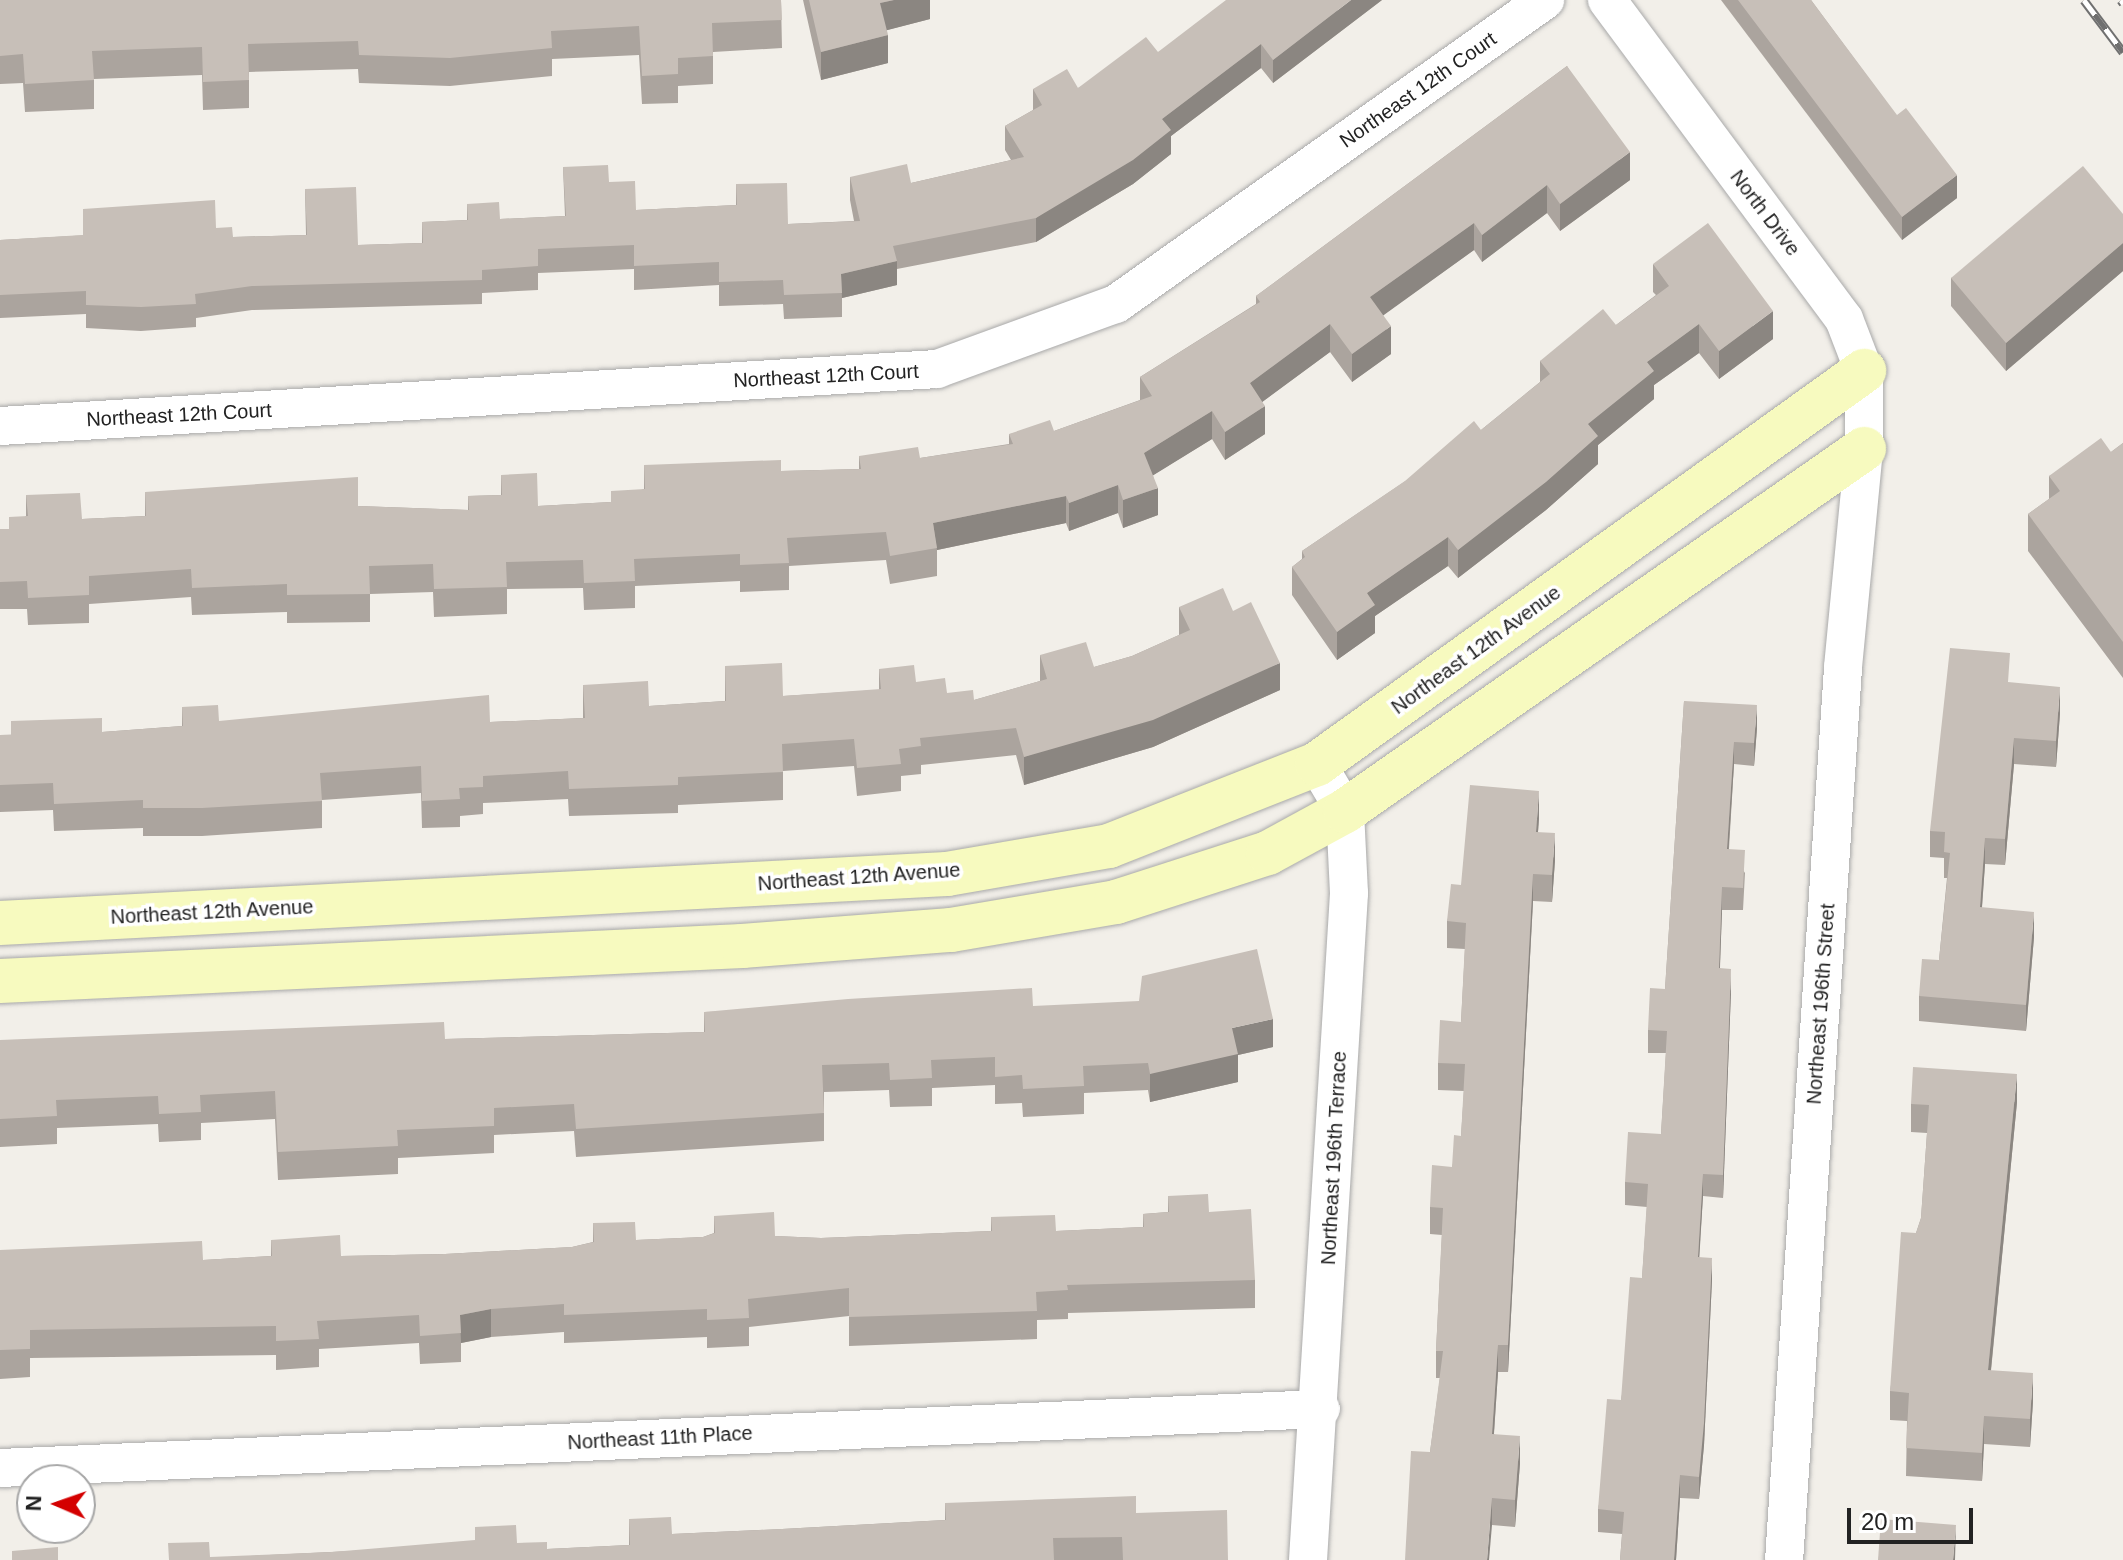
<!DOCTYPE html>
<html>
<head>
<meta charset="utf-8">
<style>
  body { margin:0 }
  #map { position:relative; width:2123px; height:1560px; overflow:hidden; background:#f2efe9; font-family:Helvetica,sans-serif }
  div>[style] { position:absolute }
  .roads { filter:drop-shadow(0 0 2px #a9a9a9) drop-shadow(0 0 2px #a9a9a9) }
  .street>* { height:38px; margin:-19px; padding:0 19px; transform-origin:19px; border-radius:19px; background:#fff }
  .secondary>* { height:44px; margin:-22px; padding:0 22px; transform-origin:22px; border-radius:22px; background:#f7fabf }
  .rail>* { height:9px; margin-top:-4.5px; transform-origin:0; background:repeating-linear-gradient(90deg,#fff 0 18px,#707070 0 36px); box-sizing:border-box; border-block:2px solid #707070 }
  .wall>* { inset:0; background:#aba49e }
  .shaded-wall>* { inset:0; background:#8b8681 }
  .building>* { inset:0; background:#c7bfb8 }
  span { translate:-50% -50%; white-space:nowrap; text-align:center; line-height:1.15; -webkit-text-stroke:7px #fff; paint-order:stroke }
  .street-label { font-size:20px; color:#222 }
  .north { position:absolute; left:16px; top:1464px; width:80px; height:80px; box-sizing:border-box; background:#fff; border:2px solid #a7a7a7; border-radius:50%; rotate:272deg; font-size:22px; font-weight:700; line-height:32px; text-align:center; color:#222 }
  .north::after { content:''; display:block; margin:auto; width:28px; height:36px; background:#d40000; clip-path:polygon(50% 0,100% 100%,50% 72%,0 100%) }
  .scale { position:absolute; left:1847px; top:1508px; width:126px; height:36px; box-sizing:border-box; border:4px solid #222; border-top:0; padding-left:10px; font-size:24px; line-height:28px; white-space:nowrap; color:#222; -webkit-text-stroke:6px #fff; paint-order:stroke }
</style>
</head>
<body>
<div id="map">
  <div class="roads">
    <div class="street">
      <div style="left:1607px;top:0;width:397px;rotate:53.4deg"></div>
      <div style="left:1844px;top:319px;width:56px;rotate:69deg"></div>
      <div style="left:1864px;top:371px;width:78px;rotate:90deg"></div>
      <div style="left:1864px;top:449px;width:220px;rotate:95.5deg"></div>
      <div style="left:1843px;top:668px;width:894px;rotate:93.78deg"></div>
      <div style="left:0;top:426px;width:939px;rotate:-3.48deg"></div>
      <div style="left:937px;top:369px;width:190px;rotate:-20deg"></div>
      <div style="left:1116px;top:304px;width:526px;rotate:-35.32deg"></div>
      <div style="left:0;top:1468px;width:1322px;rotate:-2.56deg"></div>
      <div style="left:1308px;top:1560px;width:668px;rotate:-86.48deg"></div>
      <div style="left:1349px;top:893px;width:82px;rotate:-92.8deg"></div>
      <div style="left:1345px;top:811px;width:55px;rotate:-120.8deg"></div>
    </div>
    <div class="secondary">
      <div style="left:0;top:923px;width:948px;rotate:-2.96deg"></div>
      <div style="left:947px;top:874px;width:164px;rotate:-9.8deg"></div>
      <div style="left:1109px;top:846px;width:224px;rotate:-21.5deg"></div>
      <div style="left:1317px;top:764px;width:674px;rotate:-35.7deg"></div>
      <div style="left:0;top:981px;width:743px;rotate:-2.7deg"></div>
      <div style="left:742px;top:946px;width:210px;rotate:-4.4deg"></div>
      <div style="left:951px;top:930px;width:167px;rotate:-9.6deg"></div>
      <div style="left:1116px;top:902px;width:160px;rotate:-17.9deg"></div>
      <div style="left:1268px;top:853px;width:88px;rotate:-28.6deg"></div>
      <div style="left:1345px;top:811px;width:633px;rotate:-34.9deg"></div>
    </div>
  </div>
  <div class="rail">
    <div style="left:2084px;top:0;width:65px;rotate:53.1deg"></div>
    <div style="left:2121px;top:0;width:4px;rotate:56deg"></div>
  </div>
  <div class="wall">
    <div style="clip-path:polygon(0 0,781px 0,782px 48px,713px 52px,713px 84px,678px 86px,678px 103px,642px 104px,639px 55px,552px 59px,552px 76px,450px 86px,359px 83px,358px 69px,249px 72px,249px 108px,203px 110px,202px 75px,94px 79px,94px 109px,25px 112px,23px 83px,0 84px)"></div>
    <div style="clip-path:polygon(803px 0,930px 0,930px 19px,887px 30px,888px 63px,821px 80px)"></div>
    <div style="clip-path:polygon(1382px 0,1273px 83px,1261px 68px,1171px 136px,1171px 154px,1133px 184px,1036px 242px,897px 269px,897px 285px,842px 298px,842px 317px,784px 319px,783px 304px,719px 306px,719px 285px,634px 290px,634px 269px,538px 273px,538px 290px,482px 293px,482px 304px,252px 310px,196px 318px,196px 327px,141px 331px,86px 328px,86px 314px,0 318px,0 240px,216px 228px,233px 237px,306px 235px,305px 189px,358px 245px,422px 243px,422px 222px,467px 220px,467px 204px,500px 219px,565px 216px,563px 167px,609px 182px,636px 210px,736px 205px,736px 184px,788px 224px,854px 221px,850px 200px,850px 177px,911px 183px,1011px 160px,1005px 150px,1005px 126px,1033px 110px,1033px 89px,1078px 88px,1158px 52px)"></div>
    <div style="clip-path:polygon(1721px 0,1811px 0,1957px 198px,1902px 240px)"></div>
    <div style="clip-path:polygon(1567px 66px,1630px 180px,1560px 231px,1547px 213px,1482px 262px,1474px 250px,1383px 315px,1391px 354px,1352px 382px,1330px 352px,1262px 402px,1265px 434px,1225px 460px,1212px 439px,1153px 475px,1158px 515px,1123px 528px,1118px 513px,1069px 531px,1066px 523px,937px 550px,937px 576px,890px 584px,886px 560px,789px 566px,789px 590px,740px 592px,740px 581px,635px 586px,635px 608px,584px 610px,583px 588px,507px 589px,507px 614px,434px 617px,433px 592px,370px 594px,370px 622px,287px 623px,287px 612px,192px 615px,191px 597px,89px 604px,89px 623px,28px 625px,27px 609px,0 609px,0 529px,9px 529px,26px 516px,26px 495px,82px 519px,145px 516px,145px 492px,358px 506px,468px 510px,468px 496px,501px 495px,501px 475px,538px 506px,611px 502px,644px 489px,644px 465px,781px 471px,859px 469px,859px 456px,920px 458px,1009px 444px,1009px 434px,1054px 431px,1140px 400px,1140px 377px,1256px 304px,1256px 296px)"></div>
    <div style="clip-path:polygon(2123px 214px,2123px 271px,2006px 371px,1951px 306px,1951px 278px)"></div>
    <div style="clip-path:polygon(1653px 264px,1773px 339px,1719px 379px,1699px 353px,1654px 385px,1654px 399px,1598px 445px,1598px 464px,1546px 510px,1458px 578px,1448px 566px,1375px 616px,1375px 633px,1337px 660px,1292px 595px,1292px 567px,1302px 559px,1302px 551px,1481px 430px,1540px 382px,1540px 361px,1616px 325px,1656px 295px,1653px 292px)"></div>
    <div style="clip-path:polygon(2123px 443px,2123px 678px,2028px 551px,2028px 514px,2049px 499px,2049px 476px,2111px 452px)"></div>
    <div style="clip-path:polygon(1179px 607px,1233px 611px,1280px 690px,1153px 747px,1024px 785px,1016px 755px,921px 765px,921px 774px,901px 776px,901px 791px,857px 796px,854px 766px,783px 771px,783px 800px,678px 805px,678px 813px,569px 816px,568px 799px,483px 803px,483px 814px,460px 816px,460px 827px,422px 828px,421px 793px,322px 800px,322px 828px,202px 836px,143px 836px,143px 828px,54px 831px,53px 810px,0 812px,0 735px,102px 732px,182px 726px,182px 707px,219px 721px,490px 722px,583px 718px,583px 685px,649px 706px,725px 701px,725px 666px,783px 696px,879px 690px,879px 669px,947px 693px,974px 700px,1040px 681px,1040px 655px,1094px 667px,1132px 656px,1179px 635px)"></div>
    <div style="clip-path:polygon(2010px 683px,2060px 713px,2056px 767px,2014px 764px,2005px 865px,1985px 864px,1982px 908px,2034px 937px,2026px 1031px,1919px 1021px,1919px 996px,1939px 960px,1947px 878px,1944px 878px,1944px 858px,1930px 857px,1930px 831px)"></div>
    <div style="clip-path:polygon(1684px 701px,1757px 728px,1754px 766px,1734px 764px,1729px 849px,1745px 873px,1743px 910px,1722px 910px,1720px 968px,1731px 991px,1723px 1198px,1703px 1196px,1699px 1257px,1712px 1280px,1704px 1445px,1699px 1499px,1680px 1498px,1676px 1560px,1620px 1560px,1622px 1534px,1598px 1532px,1598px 1509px,1621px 1400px,1642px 1278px,1647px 1207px,1625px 1205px,1625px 1182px,1661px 1134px,1666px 1053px,1648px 1053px,1648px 1030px,1665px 989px)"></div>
    <div style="clip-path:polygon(1539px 818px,1538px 832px,1555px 860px,1552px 902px,1533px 901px,1508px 1372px,1498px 1372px,1494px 1434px,1520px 1463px,1515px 1527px,1492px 1525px,1430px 1452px,1440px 1378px,1436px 1378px,1436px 1351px,1442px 1235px,1430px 1234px,1430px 1207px,1452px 1167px,1461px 1136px,1464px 1091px,1438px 1090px,1438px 1063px,1461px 1022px,1465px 949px,1447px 948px,1447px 921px,1461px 885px)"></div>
    <div style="clip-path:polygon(1033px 1006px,1273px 1047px,1238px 1055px,1238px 1082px,1150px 1102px,1148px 1090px,1084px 1093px,1084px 1114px,1023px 1117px,1022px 1103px,995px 1104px,995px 1085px,932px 1088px,932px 1106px,890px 1107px,889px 1090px,824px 1092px,824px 1141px,576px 1157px,574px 1131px,494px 1135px,494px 1153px,398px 1158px,398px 1174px,278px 1180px,275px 1119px,201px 1123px,201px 1140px,159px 1142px,158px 1124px,57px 1128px,57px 1144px,0 1147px,0 1040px,445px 1039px,704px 1032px,704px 1012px)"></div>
    <div style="clip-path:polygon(2017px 1102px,1991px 1371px,2033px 1401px,2030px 1447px,1984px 1444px,1982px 1481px,1906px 1476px,1907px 1421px,1890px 1420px,1890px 1391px,1916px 1233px,1921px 1218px,1927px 1133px,1911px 1132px,1911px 1104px)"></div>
    <div style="clip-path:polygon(1168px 1196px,1209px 1212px,1255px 1280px,1255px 1308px,1068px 1313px,1068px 1319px,1037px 1320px,1037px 1339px,849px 1346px,849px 1316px,749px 1327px,749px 1346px,707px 1348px,707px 1337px,564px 1343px,564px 1332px,491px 1337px,461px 1343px,461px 1362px,420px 1364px,419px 1343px,319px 1349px,319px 1367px,276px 1370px,276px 1355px,30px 1358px,30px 1377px,0 1379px,0 1250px,203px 1260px,271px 1256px,271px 1240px,341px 1256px,445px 1254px,572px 1247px,593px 1242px,593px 1223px,636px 1240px,703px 1237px,714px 1233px,714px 1216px,775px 1236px,821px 1238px,991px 1231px,991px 1217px,1056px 1231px,1143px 1227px,1143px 1214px,1168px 1212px)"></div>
    <div style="clip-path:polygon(945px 1503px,1136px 1513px,1228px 1560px,168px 1560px,517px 1543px,547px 1549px,629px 1545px,629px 1519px,672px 1534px,782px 1529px,945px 1520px)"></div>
  </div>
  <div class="shaded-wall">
    <div style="clip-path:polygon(894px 0,930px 0,930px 19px,880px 32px,880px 3px)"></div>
    <div style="clip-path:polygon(1351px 0,1382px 0,1273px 83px,1273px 60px)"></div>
    <div style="clip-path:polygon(888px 35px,888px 63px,821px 80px,821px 52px)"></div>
    <div style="clip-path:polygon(1261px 44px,1261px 68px,1171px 136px,1171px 154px,1133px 184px,1036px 242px,1036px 218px,1162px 119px)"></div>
    <div style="clip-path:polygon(1630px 152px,1630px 180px,1560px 231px,1560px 204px)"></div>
    <div style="clip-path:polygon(1957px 175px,1957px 198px,1902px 240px,1902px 217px)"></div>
    <div style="clip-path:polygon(1547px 185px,1547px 213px,1482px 262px,1482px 235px)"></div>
    <div style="clip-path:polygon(1474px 223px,1474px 250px,1370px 325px,1370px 297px)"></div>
    <div style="clip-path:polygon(2123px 243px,2123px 271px,2006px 371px,2006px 343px)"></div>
    <div style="clip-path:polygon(897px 261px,897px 285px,842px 298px,841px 274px)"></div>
    <div style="clip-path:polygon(1773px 311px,1773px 339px,1719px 379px,1719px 351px)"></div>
    <div style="clip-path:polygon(1330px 324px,1330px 352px,1250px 411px,1250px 383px)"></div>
    <div style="clip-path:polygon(1699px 324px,1699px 353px,1654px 385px,1654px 399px,1598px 445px,1598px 464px,1546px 510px,1458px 578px,1458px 550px,1647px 362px)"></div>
    <div style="clip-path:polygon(1391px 326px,1391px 354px,1352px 382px,1352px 354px)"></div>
    <div style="clip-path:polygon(1265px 406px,1265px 434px,1225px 460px,1225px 432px)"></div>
    <div style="clip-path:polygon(1212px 411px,1212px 439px,1144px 481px,1144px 453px)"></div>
    <div style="clip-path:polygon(1118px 485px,1118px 513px,1069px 531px,1069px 503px)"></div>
    <div style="clip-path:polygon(1158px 488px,1158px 515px,1123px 528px,1123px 500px)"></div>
    <div style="clip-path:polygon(1066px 496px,1066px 523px,937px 550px,933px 523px)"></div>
    <div style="clip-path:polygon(1448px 537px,1448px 566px,1375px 616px,1375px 633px,1337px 660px,1337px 632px,1367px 593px)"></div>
    <div style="clip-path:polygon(1280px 663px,1280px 690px,1153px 747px,1024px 785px,1024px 757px)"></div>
    <div style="clip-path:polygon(2060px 687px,2060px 713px,2056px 767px,2056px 741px)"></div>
    <div style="clip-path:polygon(1757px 705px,1757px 728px,1754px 766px,1754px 743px)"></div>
    <div style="clip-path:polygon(2014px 738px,2014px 764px,2005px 865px,2005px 839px)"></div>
    <div style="clip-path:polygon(1734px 742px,1734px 764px,1727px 872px,1727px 849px)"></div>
    <div style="clip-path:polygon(1539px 791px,1539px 818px,1536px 858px,1536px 832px)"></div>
    <div style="clip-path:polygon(1555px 833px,1555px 860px,1552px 902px,1552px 875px)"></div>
    <div style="clip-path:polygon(1985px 838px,1985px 864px,1980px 933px,1980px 907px)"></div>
    <div style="clip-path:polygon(1533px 874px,1533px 901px,1508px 1372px,1508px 1345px)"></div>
    <div style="clip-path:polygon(1722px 887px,1722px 910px,1719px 990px,1719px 968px)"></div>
    <div style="clip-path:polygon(2034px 912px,2034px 937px,2026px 1031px,2026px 1005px)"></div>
    <div style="clip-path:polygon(1731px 969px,1731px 991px,1723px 1198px,1723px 1175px)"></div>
    <div style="clip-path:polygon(1273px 1019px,1273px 1047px,1238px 1055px,1238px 1082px,1150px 1102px,1150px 1074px,1232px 1028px)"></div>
    <div style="clip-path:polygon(2017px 1074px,2017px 1102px,1988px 1399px,1988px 1370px)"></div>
    <div style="clip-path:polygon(1703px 1174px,1703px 1196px,1698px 1279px,1698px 1257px)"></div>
    <div style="clip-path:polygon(1712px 1258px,1712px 1280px,1704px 1445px,1699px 1499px,1699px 1477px)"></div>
    <div style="clip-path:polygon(491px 1309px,491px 1337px,461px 1343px,460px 1315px)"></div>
    <div style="clip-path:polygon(1498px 1345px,1498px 1372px,1492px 1461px,1492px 1434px)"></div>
    <div style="clip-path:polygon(2033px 1373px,2033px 1401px,2030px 1447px,2030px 1419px)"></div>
    <div style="clip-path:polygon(1984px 1416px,1984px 1444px,1982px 1481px,1982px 1453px)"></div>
    <div style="clip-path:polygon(1520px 1436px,1520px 1463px,1515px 1527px,1515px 1500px)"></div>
    <div style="clip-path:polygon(1680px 1475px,1680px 1498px,1676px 1560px,1674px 1560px)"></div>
    <div style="clip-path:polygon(1492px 1498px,1492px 1525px,1489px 1560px,1487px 1560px)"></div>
    <div style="clip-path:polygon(1956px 1525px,1955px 1560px,1953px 1560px)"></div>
  </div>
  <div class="building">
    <div style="clip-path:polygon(0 0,781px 0,782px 20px,712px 23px,713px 56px,678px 58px,678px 74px,642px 76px,639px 26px,551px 31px,552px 48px,450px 58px,359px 55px,358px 41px,248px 44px,249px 80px,203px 82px,202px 47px,92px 51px,94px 80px,25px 84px,23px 54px,0 56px)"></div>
    <div style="clip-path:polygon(809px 0,894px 0,880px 3px,888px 35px,821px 52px)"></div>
    <div style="clip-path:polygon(1226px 0,1351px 0,1273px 60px,1261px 44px,1162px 119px,1171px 130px,1133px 160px,1036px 218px,893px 246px,897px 261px,841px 274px,842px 293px,784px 295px,783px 280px,719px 282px,719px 262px,634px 266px,634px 245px,538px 249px,538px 266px,482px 270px,482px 280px,252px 286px,195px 294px,196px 304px,141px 307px,86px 305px,86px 291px,0 295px,0 240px,83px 235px,83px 209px,215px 200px,216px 228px,232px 227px,233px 237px,307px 235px,305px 189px,356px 187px,358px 245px,423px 243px,422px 222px,468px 220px,467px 204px,499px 202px,500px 219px,566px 216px,563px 167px,608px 165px,609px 182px,635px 181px,636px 210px,737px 205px,736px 184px,787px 183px,788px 224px,860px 221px,850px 177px,907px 164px,911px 183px,1024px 157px,1005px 126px,1042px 105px,1033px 89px,1067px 69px,1078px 88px,1146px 37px,1158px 52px)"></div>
    <div style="clip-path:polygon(1738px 0,1811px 0,1897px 115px,1906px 108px,1957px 175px,1902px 217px)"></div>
    <div style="clip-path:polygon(1567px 66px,1630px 152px,1560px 204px,1547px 185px,1482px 235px,1474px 223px,1370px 297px,1391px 326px,1352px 354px,1330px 324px,1250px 383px,1265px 406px,1225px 432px,1212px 411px,1144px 453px,1158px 488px,1123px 500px,1118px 485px,1069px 503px,1066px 496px,933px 523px,937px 548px,890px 556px,886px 532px,787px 538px,789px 563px,740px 565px,740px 554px,634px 559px,635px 581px,584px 583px,583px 560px,506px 562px,507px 587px,434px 589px,433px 564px,369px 566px,370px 594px,287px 595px,287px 584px,192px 588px,191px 569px,89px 576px,89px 595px,28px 598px,27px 581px,0 582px,0 529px,9px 529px,9px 517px,28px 516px,26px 495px,80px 493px,82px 519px,146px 516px,145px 492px,358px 477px,358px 506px,469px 510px,468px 496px,502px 495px,501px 475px,537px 473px,538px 506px,611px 502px,611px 491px,645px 489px,644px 465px,781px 460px,781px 471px,861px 469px,859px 456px,918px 447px,920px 458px,1013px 444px,1009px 434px,1050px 420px,1054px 431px,1152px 396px,1140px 377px,1260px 302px,1256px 296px)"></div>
    <div style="clip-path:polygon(2083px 166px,2123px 214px,2123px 243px,2006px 343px,1951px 278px)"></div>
    <div style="clip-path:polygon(1708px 223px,1773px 311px,1719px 351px,1699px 324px,1647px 362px,1654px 371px,1588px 424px,1598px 436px,1546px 482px,1458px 550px,1448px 537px,1367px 593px,1375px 605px,1337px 632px,1292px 567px,1305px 557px,1302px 551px,1405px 481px,1474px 421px,1481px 430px,1550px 374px,1540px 361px,1603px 309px,1616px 325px,1669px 286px,1653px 264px)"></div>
    <div style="clip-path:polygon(2101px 438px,2111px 452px,2123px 443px,2123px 642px,2028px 514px,2060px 491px,2049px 476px)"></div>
    <div style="clip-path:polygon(1223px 588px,1233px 611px,1251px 602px,1280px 663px,1153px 720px,1024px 757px,1016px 728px,920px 738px,921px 746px,899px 749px,901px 764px,857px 768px,854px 739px,782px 744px,783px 772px,678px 777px,678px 785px,569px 789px,568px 771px,483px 776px,483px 787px,459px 788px,460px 799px,422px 801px,421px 766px,320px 773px,322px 801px,202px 808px,143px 808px,143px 800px,54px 804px,53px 783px,0 785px,0 735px,11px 735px,11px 721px,102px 718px,102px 732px,183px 726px,182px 707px,218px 705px,219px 721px,489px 695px,490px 722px,585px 718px,583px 685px,648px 681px,649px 706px,726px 701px,725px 666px,782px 663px,783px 696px,881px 689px,879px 669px,914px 665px,916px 682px,945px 678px,947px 693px,973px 690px,974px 700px,1047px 679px,1040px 655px,1086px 642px,1094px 667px,1132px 656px,1190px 630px,1179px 607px)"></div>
    <div style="clip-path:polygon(1950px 648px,2010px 653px,2008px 682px,2060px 687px,2056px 741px,2014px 738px,2005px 839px,1985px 838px,1980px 907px,2034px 912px,2026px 1005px,1919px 996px,1922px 959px,1939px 960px,1950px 853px,1944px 852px,1945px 832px,1930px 831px)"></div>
    <div style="clip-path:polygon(1684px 701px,1757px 705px,1754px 743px,1734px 742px,1727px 849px,1745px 850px,1743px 888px,1722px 887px,1719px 968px,1731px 969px,1723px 1175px,1703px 1174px,1698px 1257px,1712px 1258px,1704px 1423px,1699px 1477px,1680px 1475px,1674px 1560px,1620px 1560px,1624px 1512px,1598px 1509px,1607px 1399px,1621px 1400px,1630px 1277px,1642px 1278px,1648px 1184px,1625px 1182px,1628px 1132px,1661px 1134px,1667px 1031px,1648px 1030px,1650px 988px,1665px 989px)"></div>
    <div style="clip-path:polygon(1470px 785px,1539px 791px,1536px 832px,1555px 833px,1552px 875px,1533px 874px,1508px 1345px,1498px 1345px,1492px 1434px,1520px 1436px,1515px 1500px,1492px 1498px,1487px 1560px,1405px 1560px,1411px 1451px,1430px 1452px,1443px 1351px,1436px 1351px,1443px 1208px,1430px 1207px,1432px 1165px,1452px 1167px,1454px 1135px,1461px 1136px,1465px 1064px,1438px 1063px,1440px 1020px,1461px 1022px,1466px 923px,1447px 921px,1451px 884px,1461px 885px)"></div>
    <div style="clip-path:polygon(1257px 949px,1273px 1019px,1232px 1028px,1238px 1054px,1150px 1074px,1148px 1063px,1083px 1066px,1084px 1086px,1023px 1089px,1022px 1075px,995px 1077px,995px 1057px,931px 1060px,932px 1078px,890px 1080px,889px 1063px,822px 1065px,824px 1113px,576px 1129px,574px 1104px,494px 1108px,494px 1126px,397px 1130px,398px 1146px,278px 1152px,275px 1091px,200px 1095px,201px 1112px,159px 1114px,158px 1096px,56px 1100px,57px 1116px,0 1119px,0 1040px,444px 1022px,445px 1039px,705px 1032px,704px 1012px,848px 999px,1032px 988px,1033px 1006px,1139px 1001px,1142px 976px)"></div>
    <div style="clip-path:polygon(1913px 1067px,2017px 1074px,1988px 1370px,2033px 1373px,2030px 1419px,1984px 1416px,1982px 1453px,1906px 1448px,1909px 1393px,1890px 1391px,1901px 1232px,1916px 1233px,1921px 1218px,1929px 1105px,1911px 1104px)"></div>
    <div style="clip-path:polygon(1208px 1194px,1209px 1212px,1251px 1209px,1255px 1280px,1067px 1285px,1068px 1290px,1036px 1292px,1037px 1311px,849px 1317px,849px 1288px,748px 1299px,749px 1318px,707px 1320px,707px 1309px,564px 1315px,564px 1304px,491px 1309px,460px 1315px,461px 1333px,420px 1336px,419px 1315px,317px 1321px,319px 1339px,276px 1341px,276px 1326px,30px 1330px,30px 1349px,0 1350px,0 1250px,202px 1241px,203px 1260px,272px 1256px,271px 1240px,340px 1235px,341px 1256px,445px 1254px,572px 1247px,594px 1242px,593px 1223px,635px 1222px,636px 1240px,703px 1237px,715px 1233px,714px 1216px,774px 1212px,775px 1236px,821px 1238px,992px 1231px,991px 1217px,1055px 1215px,1056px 1231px,1144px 1227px,1143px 1214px,1169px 1212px,1168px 1196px)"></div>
    <div style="clip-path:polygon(1136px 1496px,1136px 1513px,1227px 1510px,1228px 1560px,1123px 1560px,1122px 1537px,1053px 1538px,1054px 1560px,169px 1560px,168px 1543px,209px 1542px,210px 1557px,332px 1552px,475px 1540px,475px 1527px,516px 1525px,517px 1543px,547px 1542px,547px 1549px,630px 1545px,629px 1519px,671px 1517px,672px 1534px,782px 1529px,946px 1520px,945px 1503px)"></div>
    <div style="clip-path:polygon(1881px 1519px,1956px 1525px,1953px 1560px,1878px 1560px)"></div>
    <div style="clip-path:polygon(58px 1547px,58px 1560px,12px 1560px,12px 1551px)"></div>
  </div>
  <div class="street-label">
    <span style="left:1418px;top:90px;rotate:-35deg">Northeast 12th Court</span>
    <span style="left:1765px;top:213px;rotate:53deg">North Drive</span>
    <span style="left:826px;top:376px;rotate:-3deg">Northeast 12th Court</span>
    <span style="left:179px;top:415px;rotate:-3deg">Northeast 12th Court</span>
    <span style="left:1476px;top:650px;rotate:-36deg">Northeast 12th Avenue</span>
    <span style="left:859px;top:877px;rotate:-4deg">Northeast 12th Avenue</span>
    <span style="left:212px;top:912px;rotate:-3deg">Northeast 12th Avenue</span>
    <span style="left:1821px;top:1004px;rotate:-86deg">Northeast 196th Street</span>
    <span style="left:1334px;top:1158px;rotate:-87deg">Northeast 196th Terrace</span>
    <span style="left:660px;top:1438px;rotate:-3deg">Northeast 11th Place</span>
  </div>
  <div class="north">N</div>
  <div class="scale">20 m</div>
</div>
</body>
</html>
